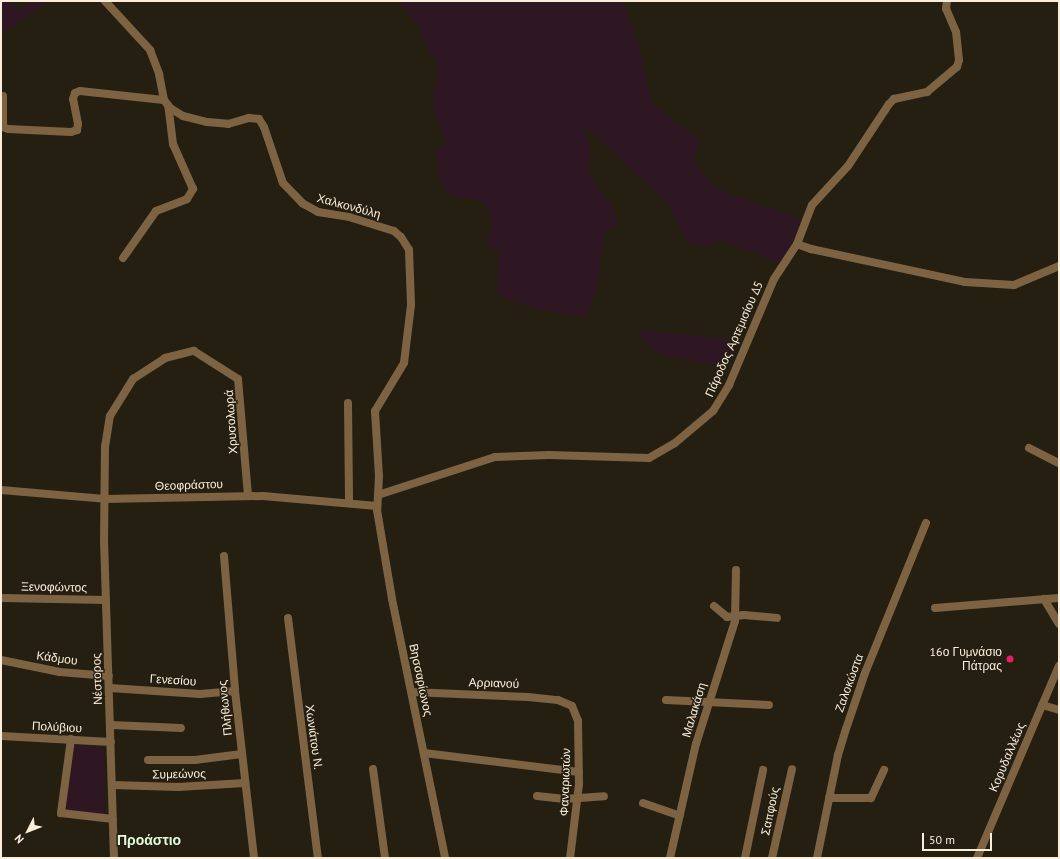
<!DOCTYPE html>
<html>
<head>
<meta charset="utf-8">
<style>
  body { margin:0 }
  #map { position:relative; width:1060px; height:859px; overflow:hidden; background:#251f12; font-family:"PT Sans",sans-serif }
  div>[style] { position:absolute }
  .green>* { inset:0; background:#2e1623 }
  .minor>* { height:8px; margin:-4px; padding:0 4px; transform-origin:4px; border-radius:4px; background:#7e6343 }
  .dots>* { width:11px; height:11px; translate:-50% -50%; box-sizing:border-box; border:2px solid #251f12; border-radius:50% }
  span { translate:-50% -50%; white-space:nowrap; text-align:center; line-height:1.15; -webkit-text-stroke:3px #251f12; paint-order:stroke }
  .street-label { font-size:12px; color:#faeedb }
  .poi-label { font-size:12px; color:#faeedb }
  .right { translate:-100% -50%; text-align:right }
  .quarter-label { font-size:14px; color:#e0fbdc; font-weight:700 }
  .frame { position:absolute; inset:0; border:2px solid #faeedb; pointer-events:none }
  .north { position:absolute; left:8px; top:811px; width:40px; height:40px; -webkit-text-stroke:3px #251f12; paint-order:stroke; rotate:228deg; font-size:11px; font-weight:700; line-height:16px; text-align:center; color:#faeedb }
  .north::after { content:''; display:block; margin:auto; width:14px; height:18px; background:#faeedb; clip-path:polygon(50% 0,100% 100%,50% 72%,0 100%) }
  .scale { position:absolute; left:922px; top:833px; width:70px; height:18px; box-sizing:border-box; border:2px solid #faeedb; border-top:0; padding-left:5px; font-size:12px; line-height:14px; white-space:nowrap; color:#faeedb; -webkit-text-stroke:3px #251f12; paint-order:stroke }
</style>
</head>
<body>
<div id="map">
  <div class="green">
    <div style="clip-path:polygon(1px 1px,7px 1px,20px 10px,32px 1px,49px 1px,1px 36px)"></div>
    <div style="clip-path:polygon(399px 1px,624px 1px,640px 52px,652px 104px,699px 140px,694px 162px,714px 187px,801px 220px,791px 246px,780px 263px,722px 241px,705px 246px,688px 243px,667px 202px,581px 123px,591px 148px,587px 170px,614px 209px,617px 225px,604px 235px,596px 290px,586px 317px,538px 309px,507px 300px,497px 292px,498px 251px,486px 243px,492px 230px,488px 208px,481px 201px,450px 195px,441px 187px,437px 156px,434px 154px,445px 141px,434px 108px,433px 99px,438px 76px,436px 63px,416px 23px)"></div>
    <div style="clip-path:polygon(638px 330px,741px 340px,725px 367px,659px 354px,644px 342px)"></div>
    <div style="clip-path:polygon(74px 744px,104px 748px,105px 815px,65px 811px)"></div>
  </div>
  <div class="minor">
    <div style="left:105px;top:1px;width:67px;rotate:47.4deg"></div>
    <div style="left:150px;top:50px;width:26px;rotate:69deg"></div>
    <div style="left:159px;top:74px;width:26px;rotate:79deg"></div>
    <div style="left:164px;top:100px;width:10px;rotate:53deg"></div>
    <div style="left:170px;top:108px;width:15px;rotate:32deg"></div>
    <div style="left:183px;top:116px;width:25px;rotate:14deg"></div>
    <div style="left:207px;top:122px;width:21px;rotate:5deg"></div>
    <div style="left:228px;top:124px;width:22px;rotate:-16deg"></div>
    <div style="left:249px;top:118px;width:10px;rotate:6deg"></div>
    <div style="left:259px;top:119px;width:9px;rotate:58deg"></div>
    <div style="left:264px;top:127px;width:59px;rotate:71.3deg"></div>
    <div style="left:283px;top:183px;width:28px;rotate:46deg"></div>
    <div style="left:302px;top:203px;width:18px;rotate:29deg"></div>
    <div style="left:318px;top:212px;width:31px;rotate:9deg"></div>
    <div style="left:349px;top:217px;width:47px;rotate:17.3deg"></div>
    <div style="left:394px;top:231px;width:9px;rotate:41deg"></div>
    <div style="left:401px;top:237px;width:15px;rotate:58deg"></div>
    <div style="left:409px;top:250px;width:55px;rotate:87.9deg"></div>
    <div style="left:411px;top:305px;width:58px;rotate:96.9deg"></div>
    <div style="left:404px;top:363px;width:56px;rotate:121.1deg"></div>
    <div style="left:375px;top:411px;width:65px;rotate:86.5deg"></div>
    <div style="left:379px;top:476px;width:34px;rotate:93deg"></div>
    <div style="left:377px;top:510px;width:90px;rotate:80.4deg"></div>
    <div style="left:392px;top:599px;width:264px;rotate:78.4deg"></div>
    <div style="left:3px;top:96px;width:31px;rotate:90deg"></div>
    <div style="left:3px;top:127px;width:5px;rotate:22deg"></div>
    <div style="left:8px;top:129px;width:63px;rotate:2.7deg"></div>
    <div style="left:71px;top:132px;width:6px;rotate:-18deg"></div>
    <div style="left:77px;top:130px;width:6px;rotate:-81deg"></div>
    <div style="left:78px;top:124px;width:25px;rotate:-101deg"></div>
    <div style="left:73px;top:99px;width:6px;rotate:-72deg"></div>
    <div style="left:75px;top:93px;width:5px;rotate:-22deg"></div>
    <div style="left:80px;top:91px;width:84px;rotate:6.1deg"></div>
    <div style="left:797px;top:244px;width:15px;rotate:20deg"></div>
    <div style="left:811px;top:249px;width:157px;rotate:12.1deg"></div>
    <div style="left:965px;top:282px;width:49px;rotate:3.5deg"></div>
    <div style="left:1014px;top:285px;width:49px;rotate:-22.9deg"></div>
    <div style="left:123px;top:258px;width:57px;rotate:-54.9deg"></div>
    <div style="left:156px;top:211px;width:33px;rotate:-21deg"></div>
    <div style="left:187px;top:199px;width:12px;rotate:-59deg"></div>
    <div style="left:193px;top:189px;width:49px;rotate:-114deg"></div>
    <div style="left:173px;top:144px;width:39px;rotate:-97deg"></div>
    <div style="left:348px;top:403px;width:100px;rotate:89.4deg"></div>
    <div style="left:1029px;top:448px;width:34px;rotate:27deg"></div>
    <div style="left:1px;top:490px;width:104px;rotate:4.9deg"></div>
    <div style="left:105px;top:499px;width:158px;rotate:-1.1deg"></div>
    <div style="left:263px;top:496px;width:114px;rotate:5deg"></div>
    <div style="left:378px;top:495px;width:123px;rotate:-18deg"></div>
    <div style="left:495px;top:457px;width:54px;rotate:-2.1deg"></div>
    <div style="left:549px;top:455px;width:100px;rotate:1.7deg"></div>
    <div style="left:649px;top:458px;width:30px;rotate:-30deg"></div>
    <div style="left:675px;top:443px;width:50px;rotate:-40.1deg"></div>
    <div style="left:713px;top:411px;width:31px;rotate:-58deg"></div>
    <div style="left:729px;top:385px;width:115px;rotate:-67deg"></div>
    <div style="left:774px;top:279px;width:42px;rotate:-56.7deg"></div>
    <div style="left:797px;top:244px;width:42px;rotate:-69deg"></div>
    <div style="left:812px;top:205px;width:53px;rotate:-47.3deg"></div>
    <div style="left:848px;top:166px;width:74px;rotate:-56.5deg"></div>
    <div style="left:889px;top:104px;width:7px;rotate:-45deg"></div>
    <div style="left:894px;top:99px;width:34px;rotate:-12deg"></div>
    <div style="left:927px;top:92px;width:39px;rotate:-40deg"></div>
    <div style="left:957px;top:67px;width:7px;rotate:-74deg"></div>
    <div style="left:959px;top:60px;width:28px;rotate:-96deg"></div>
    <div style="left:956px;top:32px;width:25px;rotate:-113deg"></div>
    <div style="left:946px;top:9px;width:8px;rotate:-83deg"></div>
    <div style="left:224px;top:556px;width:135px;rotate:85.3deg"></div>
    <div style="left:235px;top:691px;width:168px;rotate:83.5deg"></div>
    <div style="left:1px;top:598px;width:105px;rotate:1.1deg"></div>
    <div style="left:1044px;top:599px;width:29px;rotate:59deg"></div>
    <div style="left:714px;top:606px;width:17px;rotate:40deg"></div>
    <div style="left:727px;top:617px;width:17px;rotate:-7deg"></div>
    <div style="left:744px;top:615px;width:33px;rotate:5deg"></div>
    <div style="left:935px;top:608px;width:124px;rotate:-4.6deg"></div>
    <div style="left:288px;top:618px;width:242px;rotate:82.9deg"></div>
    <div style="left:1px;top:660px;width:60px;rotate:11.5deg"></div>
    <div style="left:60px;top:672px;width:49px;rotate:4.7deg"></div>
    <div style="left:110px;top:688px;width:90px;rotate:3.8deg"></div>
    <div style="left:200px;top:694px;width:35px;rotate:-5deg"></div>
    <div style="left:412px;top:692px;width:116px;rotate:2.5deg"></div>
    <div style="left:528px;top:697px;width:30px;rotate:6deg"></div>
    <div style="left:558px;top:700px;width:15px;rotate:23deg"></div>
    <div style="left:572px;top:706px;width:16px;rotate:68deg"></div>
    <div style="left:578px;top:721px;width:63px;rotate:89.1deg"></div>
    <div style="left:579px;top:784px;width:75px;rotate:96.9deg"></div>
    <div style="left:666px;top:700px;width:103px;rotate:2.8deg"></div>
    <div style="left:1042px;top:705px;width:18px;rotate:16deg"></div>
    <div style="left:111px;top:725px;width:70px;rotate:2.5deg"></div>
    <div style="left:1px;top:736px;width:110px;rotate:3.1deg"></div>
    <div style="left:71px;top:739px;width:75px;rotate:97.7deg"></div>
    <div style="left:61px;top:813px;width:52px;rotate:6.6deg"></div>
    <div style="left:424px;top:753px;width:156px;rotate:7deg"></div>
    <div style="left:148px;top:760px;width:47px"></div>
    <div style="left:195px;top:760px;width:47px;rotate:-7.3deg"></div>
    <div style="left:373px;top:769px;width:90px;rotate:82.3deg"></div>
    <div style="left:113px;top:785px;width:65px;rotate:1.8deg"></div>
    <div style="left:178px;top:787px;width:67px;rotate:-3.4deg"></div>
    <div style="left:537px;top:796px;width:28px;rotate:6deg"></div>
    <div style="left:565px;top:799px;width:39px;rotate:-4deg"></div>
    <div style="left:829px;top:798px;width:42px"></div>
    <div style="left:871px;top:798px;width:31px;rotate:-65deg"></div>
    <div style="left:643px;top:803px;width:39px;rotate:19deg"></div>
    <div style="left:114px;top:858px;width:316px;rotate:-91.8deg"></div>
    <div style="left:104px;top:542px;width:95px;rotate:-89.4deg"></div>
    <div style="left:105px;top:447px;width:31px;rotate:-81deg"></div>
    <div style="left:110px;top:416px;width:44px;rotate:-58.1deg"></div>
    <div style="left:133px;top:379px;width:38px;rotate:-33deg"></div>
    <div style="left:165px;top:358px;width:30px;rotate:-14deg"></div>
    <div style="left:194px;top:351px;width:52px;rotate:32.5deg"></div>
    <div style="left:238px;top:379px;width:116px;rotate:85.1deg"></div>
    <div style="left:670px;top:858px;width:117px;rotate:-77.2deg"></div>
    <div style="left:696px;top:744px;width:129px;rotate:-72.4deg"></div>
    <div style="left:735px;top:621px;width:51px;rotate:-88.9deg"></div>
    <div style="left:745px;top:858px;width:90px;rotate:-78.4deg"></div>
    <div style="left:772px;top:858px;width:91px;rotate:-77.3deg"></div>
    <div style="left:817px;top:858px;width:105px;rotate:-78.5deg"></div>
    <div style="left:838px;top:755px;width:27px;rotate:-73deg"></div>
    <div style="left:846px;top:729px;width:59px;rotate:-71.3deg"></div>
    <div style="left:865px;top:673px;width:162px;rotate:-67.9deg"></div>
    <div style="left:977px;top:858px;width:209px;rotate:-66.9deg"></div>
  </div>
  <div class="dots">
    <div style="left:1010px;top:659px;background:#e21f6b"></div>
  </div>
  <div class="street-label">
    <span style="left:349px;top:206px;rotate:15deg">Χαλκονδύλη</span>
    <span style="left:734px;top:339px;rotate:-66deg">Πάροδος Αρτεμισίου Δ5</span>
    <span style="left:231px;top:422px;rotate:-94deg">Χρυσολωρά</span>
    <span style="left:189px;top:485px;rotate:-2deg">Θεοφράστου</span>
    <span style="left:54px;top:587px;rotate:1deg">Ξενοφώντος</span>
    <span style="left:57px;top:658px;rotate:8deg">Κάδμου</span>
    <span style="left:97px;top:679px;rotate:-92deg">Νέστορος</span>
    <span style="left:173px;top:680px;rotate:4deg">Γενεσίου</span>
    <span style="left:421px;top:680px;rotate:78deg">Βησσαρίωνος</span>
    <span style="left:494px;top:683px;rotate:2deg">Αρριανού</span>
    <span style="left:849px;top:683px;rotate:-70deg">Ζαλοκώστα</span>
    <span style="left:225px;top:708px;rotate:-96deg">Πλήθωνος</span>
    <span style="left:694px;top:710px;rotate:-73deg">Μαλακάση</span>
    <span style="left:57px;top:727px;rotate:3deg">Πολύβιου</span>
    <span style="left:314px;top:737px;rotate:82deg">Χωνιάτου Ν.</span>
    <span style="left:1007px;top:757px;rotate:-67deg">Κορυδαλλέως</span>
    <span style="left:179px;top:774px;rotate:-1deg">Συμεώνος</span>
    <span style="left:565px;top:782px;rotate:-88deg">Φαναριωτών</span>
    <span style="left:770px;top:811px;rotate:-78deg">Σαπφούς</span>
  </div>
  <div class="poi-label">
    <span class="right" style="left:1002px;top:659px">16ο Γυμνάσιο<br>Πάτρας</span>
  </div>
  <div class="quarter-label">
    <span style="left:149px;top:840px">Προάστιο</span>
  </div>
  <div class="frame"></div>
  <div class="north">N</div>
  <div class="scale">50 m</div>
</div>
</body>
</html>
